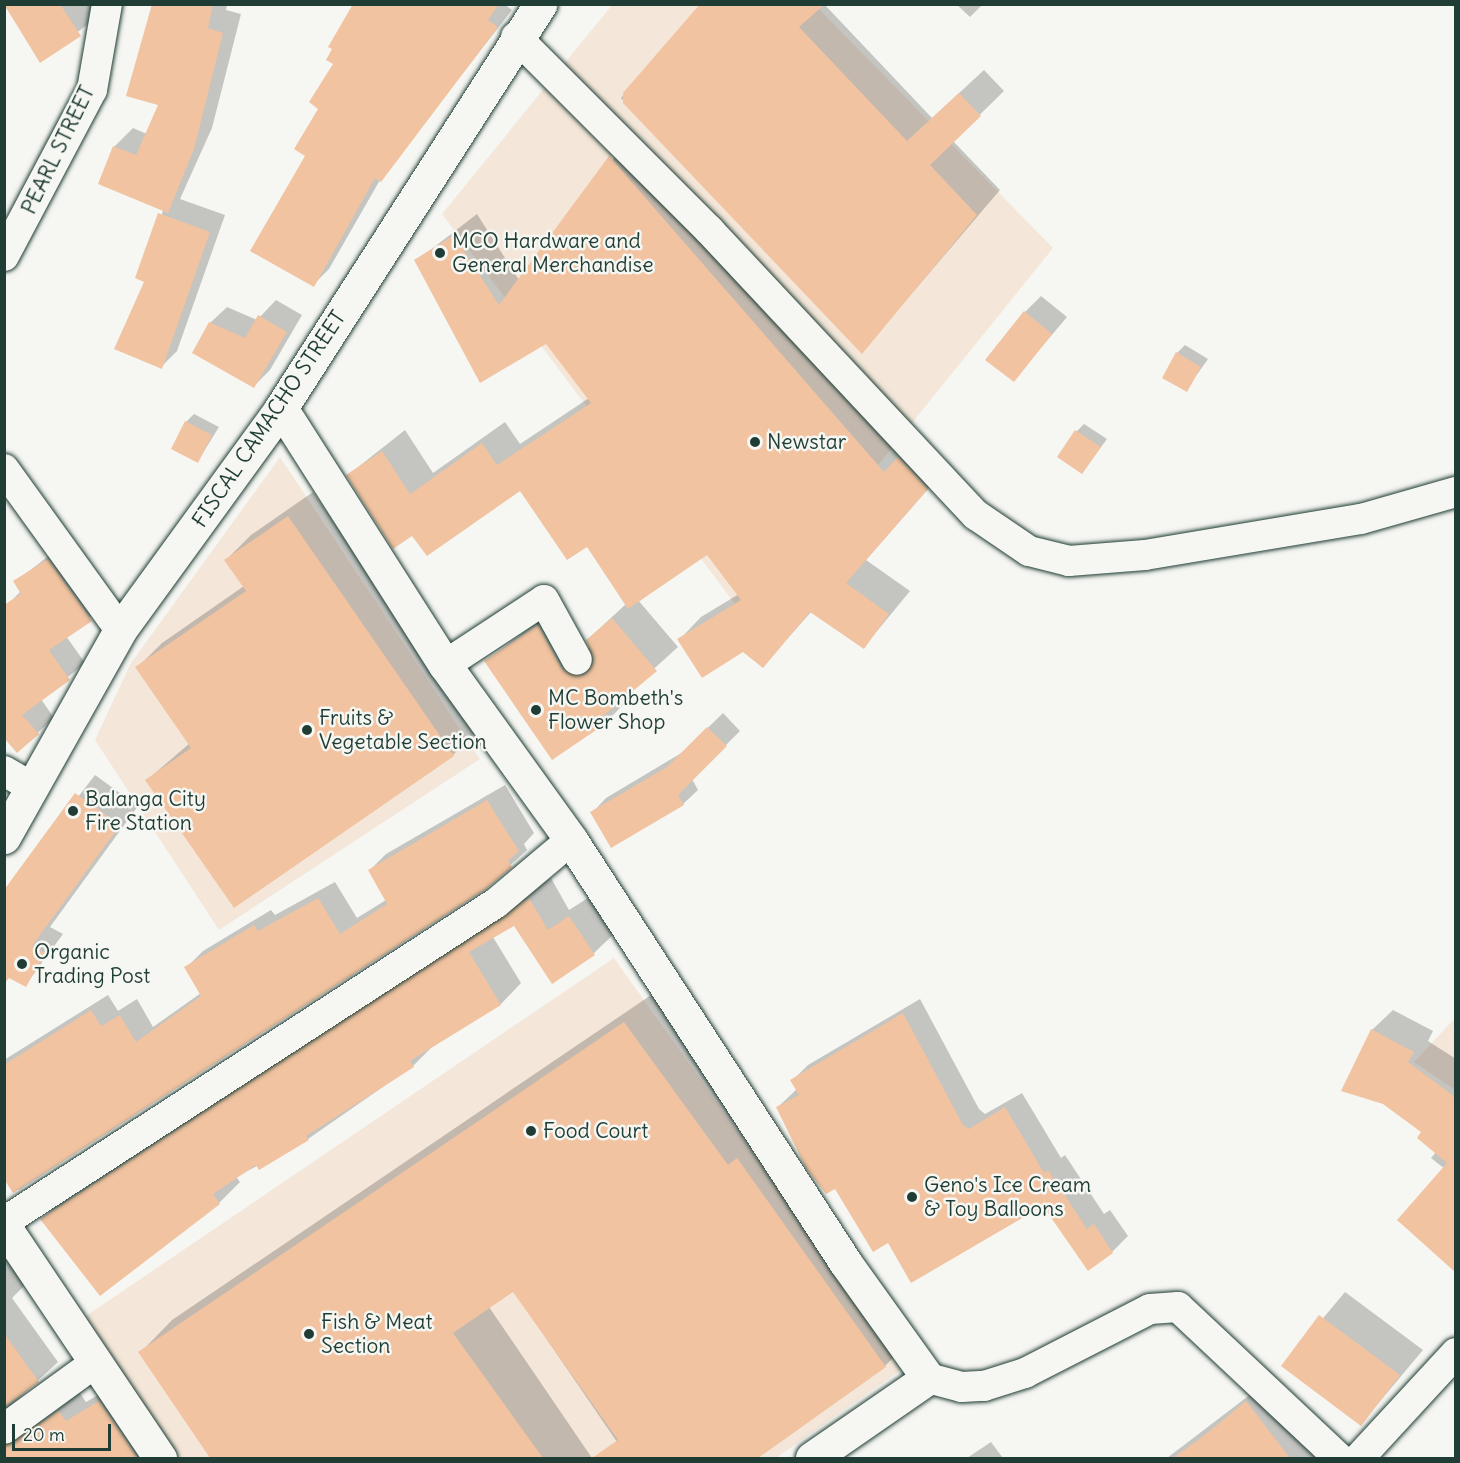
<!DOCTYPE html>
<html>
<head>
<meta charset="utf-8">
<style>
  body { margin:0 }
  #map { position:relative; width:1460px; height:1463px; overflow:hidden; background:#f6f6f2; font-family:Delius,sans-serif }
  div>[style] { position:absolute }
  .built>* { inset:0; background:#f4e7da }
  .shadow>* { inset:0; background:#0003 }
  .building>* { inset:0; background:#f1c3a1 }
  .roads { filter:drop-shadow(0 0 2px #1f3d34) drop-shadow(0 0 2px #1f3d34) }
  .minor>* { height:30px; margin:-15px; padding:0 15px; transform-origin:15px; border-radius:15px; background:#f6f6f2 }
  .tertiary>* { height:33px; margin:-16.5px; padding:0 16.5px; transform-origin:16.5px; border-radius:16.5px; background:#f6f6f2 }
  .dots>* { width:16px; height:16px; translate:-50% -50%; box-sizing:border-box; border:3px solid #f6f6f2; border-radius:50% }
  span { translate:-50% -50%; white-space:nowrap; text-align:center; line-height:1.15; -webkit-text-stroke:5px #f6f6f2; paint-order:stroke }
  .street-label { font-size:21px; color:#1f3d34 }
  .poi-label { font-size:21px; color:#1f3d34 }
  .left { translate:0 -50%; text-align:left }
  .frame { position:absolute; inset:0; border:6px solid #1f3d34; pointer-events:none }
  .scale { position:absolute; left:12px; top:1424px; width:99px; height:27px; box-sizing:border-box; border:3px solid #1f3d34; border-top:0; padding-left:8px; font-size:18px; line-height:21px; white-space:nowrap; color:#1f3d34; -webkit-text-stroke:4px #f6f6f2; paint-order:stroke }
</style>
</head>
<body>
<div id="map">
  <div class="built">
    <div style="clip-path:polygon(612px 5px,815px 5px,1053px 248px,750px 624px,442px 214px)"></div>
    <div style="clip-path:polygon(280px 457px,480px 759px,219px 930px,95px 740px,131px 663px)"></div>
    <div style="clip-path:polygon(614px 958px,905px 1367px,776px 1458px,180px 1458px,80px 1320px)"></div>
    <div style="clip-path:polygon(1455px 1018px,1455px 1090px,1414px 1062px)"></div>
  </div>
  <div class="shadow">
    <div style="clip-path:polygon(4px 4px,95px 4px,101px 14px,40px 61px)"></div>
    <div style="clip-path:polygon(153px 4px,227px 4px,226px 10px,241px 14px,212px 128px,180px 199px,225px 215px,177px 351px,161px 367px,146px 281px,163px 210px,114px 147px,133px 128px,147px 134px,160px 104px)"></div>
    <div style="clip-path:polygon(354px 4px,504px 4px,512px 10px,380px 180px,329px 269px,313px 285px,307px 155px)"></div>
    <div style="clip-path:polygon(702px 4px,824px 4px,932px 118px,984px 70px,1004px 91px,953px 141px,1000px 190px,862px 352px,621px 98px)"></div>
    <div style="clip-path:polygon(956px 4px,983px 4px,970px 17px)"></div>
    <div style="clip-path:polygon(632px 135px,949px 465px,866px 560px,910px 591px,864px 647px,812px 611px,763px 666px,744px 650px,679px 640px,701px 617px,739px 594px,707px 553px,638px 600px,678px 647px,626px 694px,629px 699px,607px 721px,486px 661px,561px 604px,584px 647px,591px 649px,587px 640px,626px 604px,587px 545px,520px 488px,413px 534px,348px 475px,405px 430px,433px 473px,505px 422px,520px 444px,589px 398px,547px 342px,416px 261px,477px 214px,519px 280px)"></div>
    <div style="clip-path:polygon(1041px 296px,1067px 317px,1014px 380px,1025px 312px)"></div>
    <div style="clip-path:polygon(276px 300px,302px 315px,270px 370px,254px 386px,210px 323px,227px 307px,257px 320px)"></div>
    <div style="clip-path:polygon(1185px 345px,1208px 359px,1186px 390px,1177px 353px)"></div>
    <div style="clip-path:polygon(194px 414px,219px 427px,198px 461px,186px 422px)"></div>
    <div style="clip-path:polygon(1084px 424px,1107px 439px,1082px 473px,1077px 431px)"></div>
    <div style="clip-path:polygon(313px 492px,478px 730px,453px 755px,234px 906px,147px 780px,190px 743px,137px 668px,162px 643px,244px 586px,226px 560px,251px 535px)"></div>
    <div style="clip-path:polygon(64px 544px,106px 604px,66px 636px,85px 663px,41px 699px,54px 718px,17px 751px,10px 602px,21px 591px,15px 582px)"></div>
    <div style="clip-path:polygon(723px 713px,740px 731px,692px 779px,698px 790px,683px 804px,592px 813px,606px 798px,683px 752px)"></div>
    <div style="clip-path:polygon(95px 775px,138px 806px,50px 927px,63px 934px,25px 986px,4px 893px)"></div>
    <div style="clip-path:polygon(505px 785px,534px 833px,524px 844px,527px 850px,485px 888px,19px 1190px,4px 1166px,4px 1060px,108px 995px,118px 1011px,137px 999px,153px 1027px,201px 993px,186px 968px,203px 951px,271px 910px,275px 915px,335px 882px,357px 918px,386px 900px,370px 870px,386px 854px)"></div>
    <div style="clip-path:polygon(551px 878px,569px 910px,591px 896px,615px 933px,594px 953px,552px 982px,514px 924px,493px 937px,521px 983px,501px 1004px,434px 1045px,413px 1066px,308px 1139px,236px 1177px,240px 1182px,219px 1203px,42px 1220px,62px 1199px)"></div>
    <div style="clip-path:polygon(657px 991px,769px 1127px,917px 1334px,885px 1366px,755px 1458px,628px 1458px,513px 1290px,489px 1307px,592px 1458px,211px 1458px,140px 1353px,172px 1320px)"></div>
    <div style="clip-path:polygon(920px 999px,979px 1109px,985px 1114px,1022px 1093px,1061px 1158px,1065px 1155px,1104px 1214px,1110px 1210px,1128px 1236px,1112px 1252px,1043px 1204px,888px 1241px,836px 1186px,777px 1108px,797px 1089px,792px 1081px,808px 1065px)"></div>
    <div style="clip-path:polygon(1393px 1010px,1433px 1031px,1428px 1041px,1456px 1059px,1456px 1266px,1399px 1220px,1445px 1169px,1431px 1158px,1436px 1152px,1372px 1030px)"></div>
    <div style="clip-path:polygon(4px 1247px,27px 1283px,12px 1298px,58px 1362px,6px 1410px,79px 1392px,86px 1402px,119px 1383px,173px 1458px,4px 1458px)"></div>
    <div style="clip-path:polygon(1345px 1292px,1423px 1350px,1361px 1424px,1283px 1366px)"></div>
    <div style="clip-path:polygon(1268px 1381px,1327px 1458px,1167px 1458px)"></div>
    <div style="clip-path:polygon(991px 1442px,1003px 1458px,967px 1458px)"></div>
  </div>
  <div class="building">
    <div style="clip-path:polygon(4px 4px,60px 4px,81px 36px,40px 63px)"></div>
    <div style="clip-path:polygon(152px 4px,213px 4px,208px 28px,223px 33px,194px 149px,168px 213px,98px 184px,113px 146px,136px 155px,158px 105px,126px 96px)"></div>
    <div style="clip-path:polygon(353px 4px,499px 4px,488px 20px,498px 27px,381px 182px,375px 178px,314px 287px,250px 251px,305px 156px,294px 149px,318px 109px,309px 102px,333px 64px,326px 60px,332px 49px,328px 47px)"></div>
    <div style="clip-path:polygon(700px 4px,825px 4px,799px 27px,907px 141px,959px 93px,981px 116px,930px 165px,977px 215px,862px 354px,623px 103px,623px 93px)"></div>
    <div style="clip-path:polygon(609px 156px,884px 472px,898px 457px,928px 489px,846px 583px,889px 614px,864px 649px,810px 612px,763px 668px,743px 652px,702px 678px,677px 639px,741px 600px,707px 555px,628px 609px,587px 547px,567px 560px,520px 491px,427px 556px,412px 536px,393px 549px,346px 475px,382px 451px,410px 494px,482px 443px,497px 465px,591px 403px,546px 344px,480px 383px,414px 260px,454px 235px,499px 305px)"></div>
    <div style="clip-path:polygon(158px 213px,210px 232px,162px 369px,114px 349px,144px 282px,135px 278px)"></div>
    <div style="clip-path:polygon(1024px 311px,1052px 334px,1014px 382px,985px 360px)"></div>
    <div style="clip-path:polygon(258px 315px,287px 332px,254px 388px,192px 353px,209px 322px,245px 338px)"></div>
    <div style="clip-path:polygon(1176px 352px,1201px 367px,1187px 392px,1162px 378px)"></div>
    <div style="clip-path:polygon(185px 421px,212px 435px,198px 463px,171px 449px)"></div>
    <div style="clip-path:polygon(1075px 430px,1101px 447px,1082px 474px,1057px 457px)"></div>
    <div style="clip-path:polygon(288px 516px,454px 756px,234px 908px,145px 780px,191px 748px,135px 667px,246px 591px,224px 560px)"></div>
    <div style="clip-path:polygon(48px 559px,92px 621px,49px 650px,70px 680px,22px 715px,39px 734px,17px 753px,4px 738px,4px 605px,21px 594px,13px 581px)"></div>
    <div style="clip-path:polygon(612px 618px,657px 671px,603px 716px,608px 722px,552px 760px,484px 661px,538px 625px,562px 669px,585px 675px,594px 661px,586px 640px)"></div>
    <div style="clip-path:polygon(707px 727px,727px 746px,678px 795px,684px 805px,611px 848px,590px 812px,667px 767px)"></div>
    <div style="clip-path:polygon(75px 793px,120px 825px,32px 946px,45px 953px,26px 987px,9px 978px,4px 984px,4px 890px)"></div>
    <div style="clip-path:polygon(487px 800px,519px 851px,508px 861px,512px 867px,486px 889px,13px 1193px,4px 1179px,4px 1065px,91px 1010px,101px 1026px,120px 1015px,136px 1042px,201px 996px,184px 967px,254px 925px,258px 931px,318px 898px,340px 934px,387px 904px,368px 870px)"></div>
    <div style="clip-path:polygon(529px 898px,548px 930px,569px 916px,595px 955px,552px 984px,514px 926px,469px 952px,501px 1005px,410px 1061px,414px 1067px,306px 1136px,309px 1140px,259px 1170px,256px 1165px,213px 1194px,220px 1204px,100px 1296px,40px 1219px)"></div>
    <div style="clip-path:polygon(903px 1013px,963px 1125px,969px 1129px,1005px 1107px,1044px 1173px,1048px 1170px,1087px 1229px,1094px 1224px,1113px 1253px,1088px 1271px,1043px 1206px,911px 1283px,888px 1243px,873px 1252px,835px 1189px,826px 1194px,806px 1168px,776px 1107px,799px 1095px,790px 1080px)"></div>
    <div style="clip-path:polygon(624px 1022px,728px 1165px,737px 1158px,886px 1367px,758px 1458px,592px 1458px,618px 1440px,513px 1292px,453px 1333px,543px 1458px,210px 1458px,138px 1352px)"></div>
    <div style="clip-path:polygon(1371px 1029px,1414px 1052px,1408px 1062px,1455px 1097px,1455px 1272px,1397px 1220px,1447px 1163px,1417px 1138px,1421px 1132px,1383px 1104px,1341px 1091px)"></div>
    <div style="clip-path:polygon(1319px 1315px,1400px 1375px,1361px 1426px,1281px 1366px)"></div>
    <div style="clip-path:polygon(4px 1333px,39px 1382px,4px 1407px)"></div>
    <div style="clip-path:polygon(99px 1401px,138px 1458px,4px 1458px,4px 1446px,59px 1411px,66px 1421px)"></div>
    <div style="clip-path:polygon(1246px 1401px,1290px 1458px,1173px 1458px,1206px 1434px)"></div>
  </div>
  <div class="roads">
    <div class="minor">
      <div style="left:516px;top:37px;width:273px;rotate:45deg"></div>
      <div style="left:709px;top:230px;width:391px;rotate:46.9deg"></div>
      <div style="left:976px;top:515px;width:64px;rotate:34.2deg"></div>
      <div style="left:1029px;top:551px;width:41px;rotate:14deg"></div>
      <div style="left:1069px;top:561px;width:76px;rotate:-4.5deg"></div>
      <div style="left:1145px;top:555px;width:219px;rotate:-9.5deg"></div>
      <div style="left:1361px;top:519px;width:99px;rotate:-15.9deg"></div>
      <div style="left:4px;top:256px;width:188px;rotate:-62.1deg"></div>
      <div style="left:92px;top:90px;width:87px;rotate:-80.1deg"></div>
      <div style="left:4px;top:469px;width:198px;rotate:54.2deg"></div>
      <div style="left:445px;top:665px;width:118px;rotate:-33.3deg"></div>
      <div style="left:544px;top:600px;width:68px;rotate:61.2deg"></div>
      <div style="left:4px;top:771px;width:32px;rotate:30deg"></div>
      <div style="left:4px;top:1222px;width:586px;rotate:-32.96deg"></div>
      <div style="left:496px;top:903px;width:98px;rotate:-40deg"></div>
      <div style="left:928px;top:1378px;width:35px;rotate:15deg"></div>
      <div style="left:962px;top:1387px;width:22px;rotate:-3deg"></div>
      <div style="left:984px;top:1386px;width:43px;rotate:-17.6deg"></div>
      <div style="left:1025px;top:1373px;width:140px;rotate:-27.1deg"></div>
      <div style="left:1150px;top:1309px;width:28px;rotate:-4deg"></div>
      <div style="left:1178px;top:1307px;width:221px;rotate:43.2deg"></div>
      <div style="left:4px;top:1429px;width:112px;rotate:-36deg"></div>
      <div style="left:1359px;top:1458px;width:143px;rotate:-47.3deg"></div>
    </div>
    <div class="tertiary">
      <div style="left:281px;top:408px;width:305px;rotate:57.5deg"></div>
      <div style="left:445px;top:665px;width:216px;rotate:54.2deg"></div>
      <div style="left:571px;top:840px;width:503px;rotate:57deg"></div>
      <div style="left:845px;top:1262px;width:143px;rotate:54.4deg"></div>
      <div style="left:928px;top:1378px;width:141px;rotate:145.4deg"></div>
      <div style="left:4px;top:837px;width:237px;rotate:-60.7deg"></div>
      <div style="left:120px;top:630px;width:274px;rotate:-54deg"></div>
      <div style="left:281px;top:408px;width:480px;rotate:-57.3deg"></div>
      <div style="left:4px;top:1226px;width:280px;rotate:56.1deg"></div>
    </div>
  </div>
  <div class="dots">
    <div style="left:440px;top:253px;background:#1f3d34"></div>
    <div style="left:755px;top:442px;background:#1f3d34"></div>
    <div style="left:536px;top:710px;background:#1f3d34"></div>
    <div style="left:307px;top:730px;background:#1f3d34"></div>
    <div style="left:73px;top:811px;background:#1f3d34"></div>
    <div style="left:22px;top:964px;background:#1f3d34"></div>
    <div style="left:531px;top:1131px;background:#1f3d34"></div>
    <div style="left:912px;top:1197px;background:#1f3d34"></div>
    <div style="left:309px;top:1334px;background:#1f3d34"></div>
  </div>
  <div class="street-label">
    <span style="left:58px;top:150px;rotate:-64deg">PEARL STREET</span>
    <span style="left:269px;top:419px;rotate:-56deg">FISCAL CAMACHO STREET</span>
  </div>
  <div class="poi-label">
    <span class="left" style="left:452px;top:253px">MCO Hardware and<br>General Merchandise</span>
    <span class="left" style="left:767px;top:442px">Newstar</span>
    <span class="left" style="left:548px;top:710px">MC Bombeth's<br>Flower Shop</span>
    <span class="left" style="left:319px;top:730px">Fruits &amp;<br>Vegetable Section</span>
    <span class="left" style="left:85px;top:811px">Balanga City<br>Fire Station</span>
    <span class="left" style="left:34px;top:964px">Organic<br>Trading Post</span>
    <span class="left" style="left:543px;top:1131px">Food Court</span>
    <span class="left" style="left:924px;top:1197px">Geno's Ice Cream<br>&amp; Toy Balloons</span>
    <span class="left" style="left:321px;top:1334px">Fish &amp; Meat<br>Section</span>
  </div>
  <div class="frame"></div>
  <div class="scale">20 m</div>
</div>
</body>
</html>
